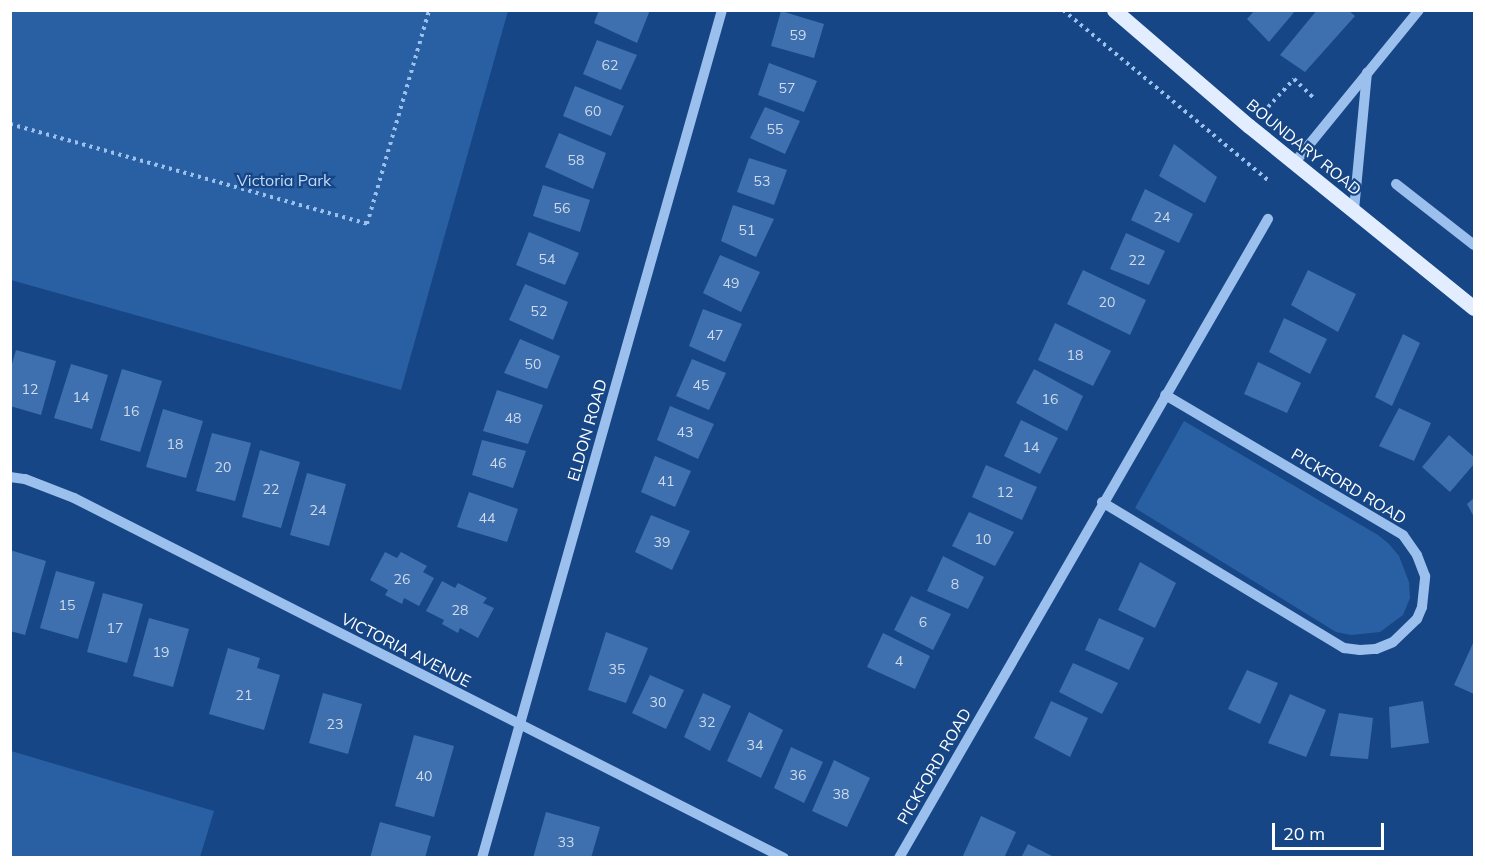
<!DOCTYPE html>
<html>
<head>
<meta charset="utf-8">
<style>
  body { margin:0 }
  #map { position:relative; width:1485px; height:868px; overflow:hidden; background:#164685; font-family:Mulish,sans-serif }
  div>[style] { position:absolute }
  .green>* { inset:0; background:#2960a4 }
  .building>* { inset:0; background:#3e70af }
  .path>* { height:4px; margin-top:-2px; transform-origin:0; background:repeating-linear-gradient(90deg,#9bc0ed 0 3px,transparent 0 7.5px) }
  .minor>* { height:10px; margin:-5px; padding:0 5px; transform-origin:5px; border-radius:5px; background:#9bc0ed }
  .major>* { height:15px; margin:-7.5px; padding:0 7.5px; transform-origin:7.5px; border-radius:7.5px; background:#e2edff }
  span { translate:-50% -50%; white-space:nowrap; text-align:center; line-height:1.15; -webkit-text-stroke:4.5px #164685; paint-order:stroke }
  .number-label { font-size:14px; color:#cfdbeb }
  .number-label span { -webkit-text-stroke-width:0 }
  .street-label { font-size:16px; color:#fff }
  .park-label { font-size:16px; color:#c1dafa }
  .frame { position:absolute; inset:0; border:12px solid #fff; pointer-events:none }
  .scale { position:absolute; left:1272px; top:823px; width:112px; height:27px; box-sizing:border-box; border:3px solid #fff; border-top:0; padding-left:8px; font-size:18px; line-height:21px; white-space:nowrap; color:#fff; -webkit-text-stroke:4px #164685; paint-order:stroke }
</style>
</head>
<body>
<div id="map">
  <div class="green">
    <div style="clip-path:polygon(10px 11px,508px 11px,401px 390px,11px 280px)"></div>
    <div style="clip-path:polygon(1184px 421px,1378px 535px,1389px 544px,1399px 556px,1409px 582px,1410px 598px,1403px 615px,1380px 632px,1351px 635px,1336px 632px,1135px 508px)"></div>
    <div style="clip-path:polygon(11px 751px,214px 811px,200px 857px,11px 857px)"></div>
  </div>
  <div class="building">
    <div style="clip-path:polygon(599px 10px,650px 10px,637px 43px,594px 23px)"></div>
    <div style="clip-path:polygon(1255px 10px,1296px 10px,1269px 42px,1247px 19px)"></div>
    <div style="clip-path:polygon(1317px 10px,1348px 10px,1355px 16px,1305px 72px,1280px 55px)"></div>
    <div style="clip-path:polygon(781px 11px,824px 24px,814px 58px,771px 46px)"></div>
    <div style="clip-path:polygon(597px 40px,637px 55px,621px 90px,583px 74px)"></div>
    <div style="clip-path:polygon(769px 63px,817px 81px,804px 112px,758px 95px)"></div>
    <div style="clip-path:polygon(575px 86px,624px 106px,611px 136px,563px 116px)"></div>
    <div style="clip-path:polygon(765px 107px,800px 121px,785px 154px,750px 138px)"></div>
    <div style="clip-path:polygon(559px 133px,606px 153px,593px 189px,545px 167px)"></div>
    <div style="clip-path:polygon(1174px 144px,1217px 177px,1205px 203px,1159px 176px)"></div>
    <div style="clip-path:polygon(749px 158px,787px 170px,774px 205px,737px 192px)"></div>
    <div style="clip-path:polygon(543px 185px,590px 200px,580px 232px,533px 216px)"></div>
    <div style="clip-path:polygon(1145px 189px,1193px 214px,1179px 243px,1131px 220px)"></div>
    <div style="clip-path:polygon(733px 205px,774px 219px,756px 257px,721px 241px)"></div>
    <div style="clip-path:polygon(529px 232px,579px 253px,565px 285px,516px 265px)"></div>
    <div style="clip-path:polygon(1126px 233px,1165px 251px,1149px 285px,1110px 269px)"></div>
    <div style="clip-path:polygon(720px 255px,760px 272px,741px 312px,703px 293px)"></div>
    <div style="clip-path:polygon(1083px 270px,1146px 300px,1130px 335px,1067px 304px)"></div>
    <div style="clip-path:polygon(1308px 270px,1356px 294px,1338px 332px,1291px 305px)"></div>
    <div style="clip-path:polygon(525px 284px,568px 302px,553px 340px,509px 320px)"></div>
    <div style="clip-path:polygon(703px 309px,742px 324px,725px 362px,689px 346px)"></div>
    <div style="clip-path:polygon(1284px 318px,1327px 339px,1310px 374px,1269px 352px)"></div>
    <div style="clip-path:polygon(1055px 323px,1111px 351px,1093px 386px,1038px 360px)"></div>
    <div style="clip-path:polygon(1403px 334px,1420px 343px,1392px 406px,1375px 397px)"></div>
    <div style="clip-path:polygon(520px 339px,560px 356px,547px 389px,504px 373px)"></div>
    <div style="clip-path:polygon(16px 350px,56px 361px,41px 415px,10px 406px,10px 371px)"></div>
    <div style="clip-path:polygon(692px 359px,726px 373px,709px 410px,676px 396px)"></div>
    <div style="clip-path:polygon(1258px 362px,1301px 383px,1287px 413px,1244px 394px)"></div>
    <div style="clip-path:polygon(71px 364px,108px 375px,92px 429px,54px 418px)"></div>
    <div style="clip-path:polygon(122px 369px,162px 381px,140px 452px,100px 440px)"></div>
    <div style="clip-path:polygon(1034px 369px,1083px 396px,1067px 431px,1016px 403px)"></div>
    <div style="clip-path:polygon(497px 390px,543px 405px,528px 444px,483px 431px)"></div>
    <div style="clip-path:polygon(670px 406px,714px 424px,698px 459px,657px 440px)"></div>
    <div style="clip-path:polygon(1399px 408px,1431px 423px,1414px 461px,1379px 446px)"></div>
    <div style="clip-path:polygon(163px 409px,203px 421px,186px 478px,146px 467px)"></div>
    <div style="clip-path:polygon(1021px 420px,1058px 438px,1040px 474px,1004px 456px)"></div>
    <div style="clip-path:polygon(212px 433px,251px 443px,235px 501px,196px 491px)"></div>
    <div style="clip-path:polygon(1449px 435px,1474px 457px,1474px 464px,1450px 492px,1422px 467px)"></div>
    <div style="clip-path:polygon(482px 440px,526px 451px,513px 488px,472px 475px)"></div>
    <div style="clip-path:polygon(260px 450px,300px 462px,281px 528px,242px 517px)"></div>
    <div style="clip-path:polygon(655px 456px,691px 471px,675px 507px,641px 492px)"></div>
    <div style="clip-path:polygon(986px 465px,1037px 487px,1022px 520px,972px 497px)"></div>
    <div style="clip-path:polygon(307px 473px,346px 484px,329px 546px,290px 535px)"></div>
    <div style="clip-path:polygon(469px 492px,518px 509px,507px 542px,457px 527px)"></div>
    <div style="clip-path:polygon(1474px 498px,1474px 517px,1467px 504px)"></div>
    <div style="clip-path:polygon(969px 512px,1014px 532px,995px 566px,952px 546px)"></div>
    <div style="clip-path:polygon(651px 515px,690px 531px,672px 570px,635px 552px)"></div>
    <div style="clip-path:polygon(10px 550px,46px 561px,25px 635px,10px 631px)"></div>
    <div style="clip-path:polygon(385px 552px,397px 558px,401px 552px,427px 566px,423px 572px,434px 578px,419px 606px,404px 598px,402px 604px,385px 595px,388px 590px,370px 580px)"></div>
    <div style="clip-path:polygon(943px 556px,984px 577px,968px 609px,927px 591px)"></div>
    <div style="clip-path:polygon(1140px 562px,1176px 583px,1155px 628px,1118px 610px)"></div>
    <div style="clip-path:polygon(56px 571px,95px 582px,78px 639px,40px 628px)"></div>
    <div style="clip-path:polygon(442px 581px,455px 588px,458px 583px,487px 598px,483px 603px,494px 608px,478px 638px,460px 628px,458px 633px,442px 624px,444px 620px,426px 611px)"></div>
    <div style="clip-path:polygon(103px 593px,143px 604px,127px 663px,87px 652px)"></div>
    <div style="clip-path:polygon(911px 596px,951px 614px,933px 650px,894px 630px)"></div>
    <div style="clip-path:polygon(149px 618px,189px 629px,173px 687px,133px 676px)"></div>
    <div style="clip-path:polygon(1099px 618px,1144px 638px,1129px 670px,1085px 650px)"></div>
    <div style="clip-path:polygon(606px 632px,648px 648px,626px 703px,588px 690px)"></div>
    <div style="clip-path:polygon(883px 633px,930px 656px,915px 689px,867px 667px)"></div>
    <div style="clip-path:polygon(1474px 641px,1474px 694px,1454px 685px)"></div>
    <div style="clip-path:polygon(228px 648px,260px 658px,257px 668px,280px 675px,264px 730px,209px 714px)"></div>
    <div style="clip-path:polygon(1073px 663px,1118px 683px,1102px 714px,1059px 692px)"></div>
    <div style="clip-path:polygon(1247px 670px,1278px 683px,1260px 724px,1228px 709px)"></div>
    <div style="clip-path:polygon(650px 675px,684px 690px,666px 729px,632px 713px)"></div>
    <div style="clip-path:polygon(323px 693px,362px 704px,348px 754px,309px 743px)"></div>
    <div style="clip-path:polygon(703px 693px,731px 706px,710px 751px,684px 737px)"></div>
    <div style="clip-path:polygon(1290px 694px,1326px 710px,1306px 757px,1268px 743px)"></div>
    <div style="clip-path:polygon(1051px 701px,1088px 718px,1070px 757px,1034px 738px)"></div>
    <div style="clip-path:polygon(1423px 701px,1429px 743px,1391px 748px,1389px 707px)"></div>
    <div style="clip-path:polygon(749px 712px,783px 730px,761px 778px,727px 761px)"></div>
    <div style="clip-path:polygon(1339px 713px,1373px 718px,1368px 759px,1330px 756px)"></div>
    <div style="clip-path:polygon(414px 735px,454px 746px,434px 817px,395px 806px)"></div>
    <div style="clip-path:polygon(791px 747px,823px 762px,804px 803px,774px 788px)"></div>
    <div style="clip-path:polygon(834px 760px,870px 778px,847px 827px,812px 811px)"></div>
    <div style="clip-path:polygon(546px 812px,600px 827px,591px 858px,533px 858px)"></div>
    <div style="clip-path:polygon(981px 816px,1016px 832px,1004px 858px,962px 858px)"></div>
    <div style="clip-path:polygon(380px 822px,431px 836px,425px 858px,370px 858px)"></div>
    <div style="clip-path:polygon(1028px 844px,1056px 858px,1021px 858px)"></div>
  </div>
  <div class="path">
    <div style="left:1063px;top:10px;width:266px;rotate:39.7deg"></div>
    <div style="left:1268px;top:107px;width:38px;rotate:-47deg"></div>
    <div style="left:1294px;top:79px;width:29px;rotate:44deg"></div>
    <div style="left:10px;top:124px;width:371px;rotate:15.6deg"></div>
    <div style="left:367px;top:224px;width:223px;rotate:-73.8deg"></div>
  </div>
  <div class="minor">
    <div style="left:1295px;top:162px;width:196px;rotate:-50.8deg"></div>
    <div style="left:1396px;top:184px;width:99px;rotate:38deg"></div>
    <div style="left:1354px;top:210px;width:138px;rotate:-84.6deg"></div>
    <div style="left:10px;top:477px;width:15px;rotate:8deg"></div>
    <div style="left:25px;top:479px;width:53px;rotate:21.2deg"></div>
    <div style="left:74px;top:498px;width:796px;rotate:26.89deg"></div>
    <div style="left:1102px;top:502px;width:283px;rotate:31.1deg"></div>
    <div style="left:1344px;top:648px;width:16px;rotate:7deg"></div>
    <div style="left:1360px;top:650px;width:16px;rotate:-4deg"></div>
    <div style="left:1376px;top:649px;width:18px;rotate:-22deg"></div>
    <div style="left:1393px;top:642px;width:33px;rotate:-44deg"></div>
    <div style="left:1417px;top:619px;width:13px;rotate:-67deg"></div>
    <div style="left:1422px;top:607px;width:31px;rotate:-84deg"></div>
    <div style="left:1425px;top:576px;width:22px;rotate:-111deg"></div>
    <div style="left:1417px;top:555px;width:24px;rotate:-125deg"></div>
    <div style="left:1403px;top:535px;width:276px;rotate:-149.5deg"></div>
    <div style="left:482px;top:858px;width:881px;rotate:-74.2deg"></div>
    <div style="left:899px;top:858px;width:738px;rotate:-60deg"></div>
  </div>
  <div class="major">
    <div style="left:1114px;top:10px;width:178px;rotate:40.7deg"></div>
    <div style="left:1249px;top:126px;width:289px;rotate:39deg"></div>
  </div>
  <div class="number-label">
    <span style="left:798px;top:35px">59</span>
    <span style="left:610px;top:65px">62</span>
    <span style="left:787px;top:88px">57</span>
    <span style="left:593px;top:111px">60</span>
    <span style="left:775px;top:129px">55</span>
    <span style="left:576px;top:160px">58</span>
    <span style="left:762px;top:181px">53</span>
    <span style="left:562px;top:208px">56</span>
    <span style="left:1162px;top:217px">24</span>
    <span style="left:747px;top:230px">51</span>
    <span style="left:547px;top:259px">54</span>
    <span style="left:1137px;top:260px">22</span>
    <span style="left:731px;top:283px">49</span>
    <span style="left:1107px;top:302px">20</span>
    <span style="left:539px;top:311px">52</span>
    <span style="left:715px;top:335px">47</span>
    <span style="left:1075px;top:355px">18</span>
    <span style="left:533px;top:364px">50</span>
    <span style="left:701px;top:385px">45</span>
    <span style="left:30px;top:389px">12</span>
    <span style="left:81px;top:397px">14</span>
    <span style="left:1050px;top:399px">16</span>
    <span style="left:131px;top:411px">16</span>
    <span style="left:513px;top:418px">48</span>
    <span style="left:685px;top:432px">43</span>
    <span style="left:175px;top:444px">18</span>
    <span style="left:1031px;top:447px">14</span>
    <span style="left:498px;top:463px">46</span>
    <span style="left:223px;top:467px">20</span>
    <span style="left:666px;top:481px">41</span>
    <span style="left:271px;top:489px">22</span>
    <span style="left:1005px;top:492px">12</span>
    <span style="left:318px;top:510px">24</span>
    <span style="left:487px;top:518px">44</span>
    <span style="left:983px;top:539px">10</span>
    <span style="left:662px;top:542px">39</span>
    <span style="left:402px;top:579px">26</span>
    <span style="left:955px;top:584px">8</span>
    <span style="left:67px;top:605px">15</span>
    <span style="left:460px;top:610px">28</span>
    <span style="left:923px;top:622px">6</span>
    <span style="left:115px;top:628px">17</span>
    <span style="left:161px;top:652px">19</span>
    <span style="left:899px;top:661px">4</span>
    <span style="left:617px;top:669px">35</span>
    <span style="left:244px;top:695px">21</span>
    <span style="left:658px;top:702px">30</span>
    <span style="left:707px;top:722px">32</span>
    <span style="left:335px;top:724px">23</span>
    <span style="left:755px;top:745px">34</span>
    <span style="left:798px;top:775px">36</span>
    <span style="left:424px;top:776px">40</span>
    <span style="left:841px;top:794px">38</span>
    <span style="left:566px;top:842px">33</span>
  </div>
  <div class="street-label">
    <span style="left:1304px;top:147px;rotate:39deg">BOUNDARY ROAD</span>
    <span style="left:587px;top:430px;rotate:-74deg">ELDON ROAD</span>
    <span style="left:1349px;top:486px;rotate:31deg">PICKFORD ROAD</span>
    <span style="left:406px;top:650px;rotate:27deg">VICTORIA AVENUE</span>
    <span style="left:934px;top:766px;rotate:-60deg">PICKFORD ROAD</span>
  </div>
  <div class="park-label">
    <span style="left:284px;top:180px">Victoria Park</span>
  </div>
  <div class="frame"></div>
  <div class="scale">20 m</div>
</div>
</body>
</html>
